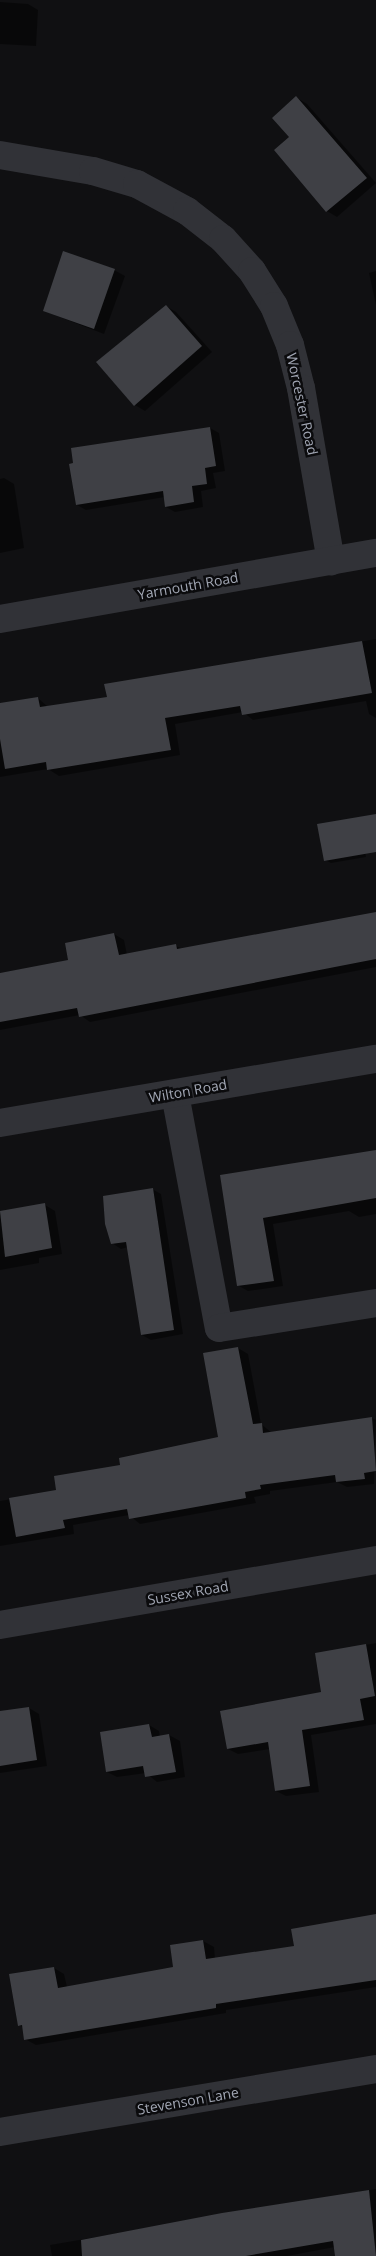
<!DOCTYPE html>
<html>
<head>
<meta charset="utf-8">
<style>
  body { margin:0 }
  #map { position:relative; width:376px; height:2256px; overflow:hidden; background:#101012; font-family:"Open Sans",sans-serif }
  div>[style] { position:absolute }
  .shadow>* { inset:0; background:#0007 }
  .building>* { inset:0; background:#3f4045 }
  .minor>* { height:28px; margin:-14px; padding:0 14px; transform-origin:14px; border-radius:14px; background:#313237 }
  span { translate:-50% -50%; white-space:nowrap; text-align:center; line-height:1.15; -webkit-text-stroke:5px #0b0b0d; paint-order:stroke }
  .street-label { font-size:14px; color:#a1a6b3 }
</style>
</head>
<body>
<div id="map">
  <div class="shadow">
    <div style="clip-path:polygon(0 2px,28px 4px,38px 10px,36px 46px,0 44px)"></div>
    <div style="clip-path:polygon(297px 98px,307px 104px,376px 183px,337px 217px,327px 211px,290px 137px)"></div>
    <div style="clip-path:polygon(114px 270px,125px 276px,104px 334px,44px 311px)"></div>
    <div style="clip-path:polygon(376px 271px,376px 305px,369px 273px)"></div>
    <div style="clip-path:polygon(166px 306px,176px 312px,212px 352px,145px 411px,135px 405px)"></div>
    <div style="clip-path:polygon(210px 428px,219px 433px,225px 471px,213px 473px,216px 488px,201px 491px,203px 507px,175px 512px,166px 507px,165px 497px,86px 510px,77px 505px,75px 464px)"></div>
    <div style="clip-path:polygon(4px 478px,14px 484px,24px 548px,0 553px,0 479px)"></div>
    <div style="clip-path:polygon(376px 639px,376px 718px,369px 714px,366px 701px,253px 720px,243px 712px,175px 724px,180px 755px,59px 776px,48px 769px,0 777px,0 705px,38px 698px,48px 707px,108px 698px,106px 685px)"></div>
    <div style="clip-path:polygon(360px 822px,366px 857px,331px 863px,325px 860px)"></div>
    <div style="clip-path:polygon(376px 913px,376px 967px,90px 1022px,80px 1015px,0 1030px,0 973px,70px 961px,114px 934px,124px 940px,127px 955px,176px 946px,183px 949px)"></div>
    <div style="clip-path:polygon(376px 1151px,376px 1214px,359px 1217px,349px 1211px,273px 1224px,283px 1286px,248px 1291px,239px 1286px,221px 1176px)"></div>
    <div style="clip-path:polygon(152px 1189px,161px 1194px,183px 1334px,151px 1340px,142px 1335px,128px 1247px,121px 1249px,112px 1243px)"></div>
    <div style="clip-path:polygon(45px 1205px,55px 1211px,62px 1254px,39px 1258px,39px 1263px,0 1270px,0 1213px)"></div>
    <div style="clip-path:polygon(238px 1348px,248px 1354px,261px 1424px,272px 1433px,372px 1418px,376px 1420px,374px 1484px,347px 1487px,337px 1482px,270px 1491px,270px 1494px,254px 1497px,256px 1503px,140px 1524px,129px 1515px,73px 1525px,74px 1534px,0 1546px,0 1501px,58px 1491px,122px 1466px,220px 1438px)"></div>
    <div style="clip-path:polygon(376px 1643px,376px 1724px,311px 1735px,319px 1792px,286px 1796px,276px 1791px,270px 1749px,238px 1754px,228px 1749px,322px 1693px,316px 1654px)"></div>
    <div style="clip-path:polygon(29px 1708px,39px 1714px,47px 1766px,0 1773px,0 1712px)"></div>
    <div style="clip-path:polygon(149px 1725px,159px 1731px,160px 1737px,169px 1735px,180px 1741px,185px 1777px,157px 1782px,146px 1773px,117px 1777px,107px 1772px)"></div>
    <div style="clip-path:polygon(376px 1915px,376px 1987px,226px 2010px,226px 2013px,36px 2045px,25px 2039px,24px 2028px,19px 2025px,54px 1968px,64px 1974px,67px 1987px,174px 1968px,171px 1946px,203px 1941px,214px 1947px,215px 1959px,295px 1947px)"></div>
    <div style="clip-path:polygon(376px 2189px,376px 2256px,336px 2256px,335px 2247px,287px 2256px,52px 2256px,50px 2245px)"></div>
  </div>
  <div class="building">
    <div style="clip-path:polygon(296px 96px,367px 178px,326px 212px,274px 150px,289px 137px,272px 118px)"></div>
    <div style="clip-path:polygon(63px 251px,115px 269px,94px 329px,43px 311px)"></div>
    <div style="clip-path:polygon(166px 305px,202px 346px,134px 406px,96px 362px)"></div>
    <div style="clip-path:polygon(210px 427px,216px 466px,205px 468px,207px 484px,192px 486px,194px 502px,165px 507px,163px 491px,76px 505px,69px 464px,73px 463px,71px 448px)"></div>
    <div style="clip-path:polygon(362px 641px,372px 693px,242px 715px,240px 706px,165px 718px,171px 750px,47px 770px,46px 762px,5px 769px,0 739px,0 703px,38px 697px,40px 707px,107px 697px,104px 684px)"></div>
    <div style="clip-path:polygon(376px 814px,376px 852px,324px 861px,317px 824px)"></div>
    <div style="clip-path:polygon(376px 912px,376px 959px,79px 1017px,77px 1008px,0 1022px,0 973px,68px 960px,65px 943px,114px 933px,119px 955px,176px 944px,177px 949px)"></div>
    <div style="clip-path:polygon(376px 1150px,376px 1198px,263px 1218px,274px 1281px,237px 1286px,220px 1175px)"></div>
    <div style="clip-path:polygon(153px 1188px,174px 1330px,141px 1335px,126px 1242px,111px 1244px,105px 1224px,103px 1196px)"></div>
    <div style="clip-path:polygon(45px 1203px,52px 1248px,5px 1257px,0 1211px)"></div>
    <div style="clip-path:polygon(238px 1347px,253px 1424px,262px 1423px,263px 1433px,372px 1417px,376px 1471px,364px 1473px,365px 1479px,336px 1482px,335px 1475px,260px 1485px,261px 1489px,245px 1492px,246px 1498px,129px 1519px,127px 1509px,63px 1520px,65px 1528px,16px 1537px,9px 1498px,56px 1490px,54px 1476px,120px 1465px,119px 1458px,218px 1437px,203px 1353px)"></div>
    <div style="clip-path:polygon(366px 1644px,375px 1696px,360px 1699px,364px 1720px,302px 1730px,310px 1786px,275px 1791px,268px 1742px,227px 1749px,220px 1711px,321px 1692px,315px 1653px)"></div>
    <div style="clip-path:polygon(29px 1707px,37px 1760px,0 1766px,0 1711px)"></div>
    <div style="clip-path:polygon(149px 1724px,152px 1737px,169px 1734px,176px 1772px,145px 1777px,143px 1766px,106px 1772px,100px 1732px)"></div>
    <div style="clip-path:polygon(376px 1914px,376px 1980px,216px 2004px,216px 2008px,24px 2040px,22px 2025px,18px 2026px,9px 1974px,54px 1967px,58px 1988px,173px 1967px,170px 1945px,203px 1940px,206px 1959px,294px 1946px,291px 1929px)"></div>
    <div style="clip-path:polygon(369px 2190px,376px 2256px,335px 2256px,333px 2241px,246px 2256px,82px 2256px,81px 2240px,222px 2213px)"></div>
  </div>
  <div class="minor">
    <div style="left:0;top:155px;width:94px;rotate:9.8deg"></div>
    <div style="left:93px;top:171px;width:46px;rotate:16.5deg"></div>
    <div style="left:137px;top:184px;width:57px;rotate:28.4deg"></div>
    <div style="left:187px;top:211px;width:46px;rotate:37.9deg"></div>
    <div style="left:223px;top:239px;width:43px;rotate:47.8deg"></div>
    <div style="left:252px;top:271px;width:41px;rotate:57.8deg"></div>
    <div style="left:274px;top:306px;width:42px;rotate:67.7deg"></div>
    <div style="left:290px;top:345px;width:44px;rotate:75.7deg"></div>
    <div style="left:301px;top:388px;width:176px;rotate:80.2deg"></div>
    <div style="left:0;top:619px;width:382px;rotate:-10deg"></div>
    <div style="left:175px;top:1094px;width:238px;rotate:79.4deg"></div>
    <div style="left:219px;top:1328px;width:159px;rotate:-9deg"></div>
    <div style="left:0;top:1123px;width:381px;rotate:-9.7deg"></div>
    <div style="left:0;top:1625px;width:382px;rotate:-9.8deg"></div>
    <div style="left:0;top:2132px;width:381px;rotate:-9.5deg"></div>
  </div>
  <div class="street-label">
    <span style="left:302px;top:404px;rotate:78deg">Worcester Road</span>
    <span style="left:188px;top:586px;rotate:-10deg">Yarmouth Road</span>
    <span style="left:188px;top:1091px;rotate:-10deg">Wilton Road</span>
    <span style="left:188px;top:1593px;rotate:-10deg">Sussex Road</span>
    <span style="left:188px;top:2101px;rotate:-10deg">Stevenson Lane</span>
  </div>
</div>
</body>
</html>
